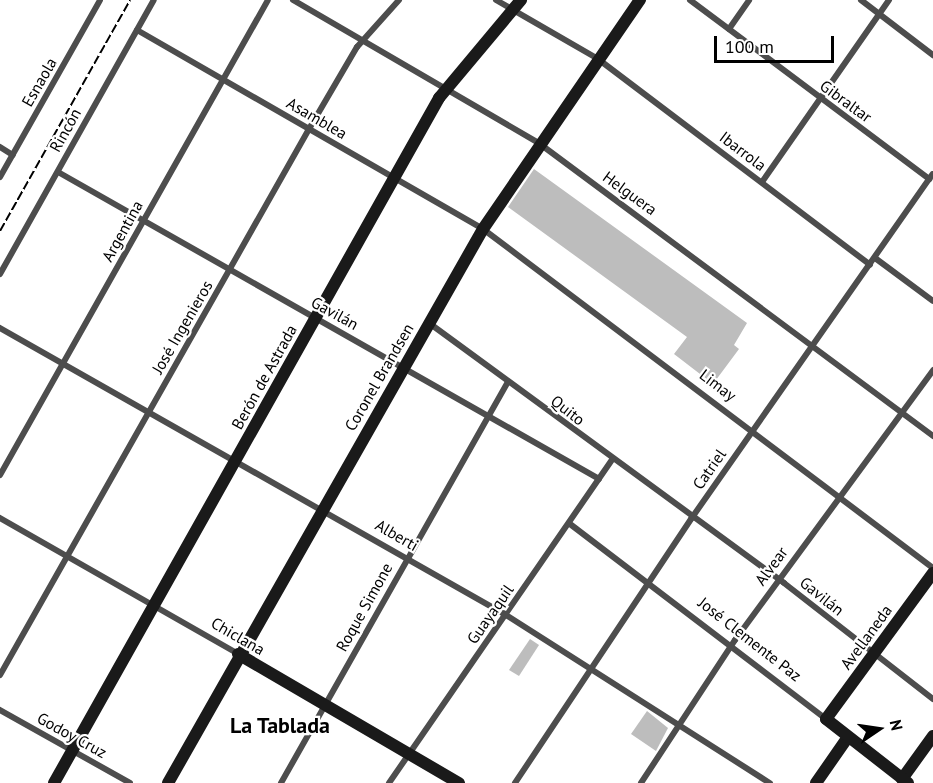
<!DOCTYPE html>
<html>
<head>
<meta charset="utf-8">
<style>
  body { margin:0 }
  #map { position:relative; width:933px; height:783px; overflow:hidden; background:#fff; font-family:"PT Sans",sans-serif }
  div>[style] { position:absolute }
  .building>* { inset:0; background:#bdbdbd }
  .street>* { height:6px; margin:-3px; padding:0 3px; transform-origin:3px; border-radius:3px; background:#4d4d4d }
  .secondary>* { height:12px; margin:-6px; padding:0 6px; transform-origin:6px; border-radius:6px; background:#1a1a1a }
  .rail>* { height:2px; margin-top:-1px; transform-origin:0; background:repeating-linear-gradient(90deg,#000 0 9px,transparent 0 12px) }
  span { translate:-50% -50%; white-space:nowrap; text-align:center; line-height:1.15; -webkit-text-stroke:4.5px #fff; paint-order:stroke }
  .street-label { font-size:16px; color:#000 }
  .district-label { font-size:22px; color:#000; font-weight:700 }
  .north { position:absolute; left:849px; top:699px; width:60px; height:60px; -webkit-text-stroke:4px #fff; paint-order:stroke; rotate:77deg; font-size:16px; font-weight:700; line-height:24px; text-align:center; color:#000 }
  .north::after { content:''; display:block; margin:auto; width:21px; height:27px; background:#000; clip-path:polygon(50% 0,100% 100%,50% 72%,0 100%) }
  .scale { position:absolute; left:714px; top:36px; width:120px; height:27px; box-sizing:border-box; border:3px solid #000; border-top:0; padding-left:8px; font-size:18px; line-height:21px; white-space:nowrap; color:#000; -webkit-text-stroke:4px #fff; paint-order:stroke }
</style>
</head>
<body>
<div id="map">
  <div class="building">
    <div style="clip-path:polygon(534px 169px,747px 323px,734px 345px,739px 349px,713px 384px,674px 354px,687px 337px,508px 207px)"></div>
    <div style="clip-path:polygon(530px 639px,539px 645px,519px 676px,509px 670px)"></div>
    <div style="clip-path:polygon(647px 711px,668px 728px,656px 751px,631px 734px)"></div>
  </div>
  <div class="street">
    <div style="left:293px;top:0;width:286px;rotate:30.2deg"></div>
    <div style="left:540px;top:144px;width:490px;rotate:36.6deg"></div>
    <div style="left:496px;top:0;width:118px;rotate:30deg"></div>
    <div style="left:598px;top:59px;width:341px;rotate:37.1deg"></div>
    <div style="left:690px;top:0;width:299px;rotate:36.8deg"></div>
    <div style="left:861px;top:0;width:91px;rotate:37.4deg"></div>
    <div style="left:729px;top:29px;width:35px;rotate:-55deg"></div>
    <div style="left:137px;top:30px;width:399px;rotate:29.9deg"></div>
    <div style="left:483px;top:229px;width:563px;rotate:36.99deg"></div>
    <div style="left:0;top:147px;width:15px;rotate:32deg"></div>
    <div style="left:58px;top:172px;width:622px;rotate:29.57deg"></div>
    <div style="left:0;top:177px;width:203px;rotate:-60.5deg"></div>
    <div style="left:762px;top:182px;width:222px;rotate:-55.1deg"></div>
    <div style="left:875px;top:258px;width:72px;rotate:36.6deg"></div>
    <div style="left:0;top:274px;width:314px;rotate:-60.7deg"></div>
    <div style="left:429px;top:323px;width:440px;rotate:36.2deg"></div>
    <div style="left:784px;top:583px;width:189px;rotate:37.9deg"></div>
    <div style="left:0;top:328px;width:582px;rotate:29.56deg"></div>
    <div style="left:506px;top:615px;width:313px;rotate:32.5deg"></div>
    <div style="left:0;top:475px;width:545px;rotate:-60.57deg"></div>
    <div style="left:0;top:518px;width:274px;rotate:29.7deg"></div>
    <div style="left:570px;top:524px;width:322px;rotate:37.3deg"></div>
    <div style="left:0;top:675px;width:627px;rotate:-60.49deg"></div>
    <div style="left:309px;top:129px;width:95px;rotate:-59.7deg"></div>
    <div style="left:357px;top:47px;width:63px;rotate:-48.2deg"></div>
    <div style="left:0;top:710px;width:149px;rotate:29.3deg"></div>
    <div style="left:281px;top:783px;width:461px;rotate:-60.5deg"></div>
    <div style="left:389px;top:783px;width:393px;rotate:-55.4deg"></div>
    <div style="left:515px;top:783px;width:317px;rotate:-56.3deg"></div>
    <div style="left:691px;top:519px;width:421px;rotate:-55deg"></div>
    <div style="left:641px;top:783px;width:171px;rotate:-56.7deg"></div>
    <div style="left:735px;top:640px;width:335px;rotate:-53.7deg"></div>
  </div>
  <div class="secondary">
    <div style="left:238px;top:654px;width:256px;rotate:30.3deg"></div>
    <div style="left:902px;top:779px;width:53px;rotate:-54.2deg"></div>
    <div style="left:54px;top:783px;width:786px;rotate:-60.66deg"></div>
    <div style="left:439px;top:98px;width:128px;rotate:-50.1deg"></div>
    <div style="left:168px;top:783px;width:637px;rotate:-60.38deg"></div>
    <div style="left:483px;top:229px;width:278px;rotate:-55.6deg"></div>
    <div style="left:816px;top:783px;width:56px;rotate:-55.2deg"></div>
    <div style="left:908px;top:783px;width:104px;rotate:-142deg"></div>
    <div style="left:826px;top:719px;width:181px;rotate:-53.8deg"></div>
  </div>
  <div class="rail">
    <div style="left:0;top:231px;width:265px;rotate:-60.6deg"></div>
  </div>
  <div class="street-label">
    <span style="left:39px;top:82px;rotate:-60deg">Esnaola</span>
    <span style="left:846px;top:101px;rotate:36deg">Gibraltar</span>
    <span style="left:317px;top:118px;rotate:30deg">Asamblea</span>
    <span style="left:65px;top:130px;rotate:-61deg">Rincón</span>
    <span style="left:743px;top:151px;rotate:37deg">Ibarrola</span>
    <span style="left:630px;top:193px;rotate:36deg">Helguera</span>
    <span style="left:122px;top:231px;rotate:-61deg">Argentina</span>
    <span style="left:335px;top:313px;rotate:29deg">Gavilán</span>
    <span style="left:182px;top:327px;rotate:-60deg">José Ingenieros</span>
    <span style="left:264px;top:377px;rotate:-61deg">Berón de Astrada</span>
    <span style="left:379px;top:377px;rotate:-60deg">Coronel Brandsen</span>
    <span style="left:718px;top:385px;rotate:37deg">Limay</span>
    <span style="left:568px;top:410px;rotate:38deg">Quito</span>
    <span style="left:709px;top:469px;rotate:-55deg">Catriel</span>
    <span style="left:397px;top:535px;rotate:30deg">Alberti</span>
    <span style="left:771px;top:566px;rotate:-54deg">Alvear</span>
    <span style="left:822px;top:596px;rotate:39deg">Gavilán</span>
    <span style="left:364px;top:607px;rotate:-61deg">Roque Simone</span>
    <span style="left:490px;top:614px;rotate:-55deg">Guayaquil</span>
    <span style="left:238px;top:636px;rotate:30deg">Chiclana</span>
    <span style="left:866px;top:637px;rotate:-54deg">Avellaneda</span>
    <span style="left:750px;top:639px;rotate:38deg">José Clemente Paz</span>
    <span style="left:72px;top:735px;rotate:29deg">Godoy Cruz</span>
  </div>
  <div class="district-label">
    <span style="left:280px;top:726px">La Tablada</span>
  </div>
  <div class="north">N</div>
  <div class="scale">100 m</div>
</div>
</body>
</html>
